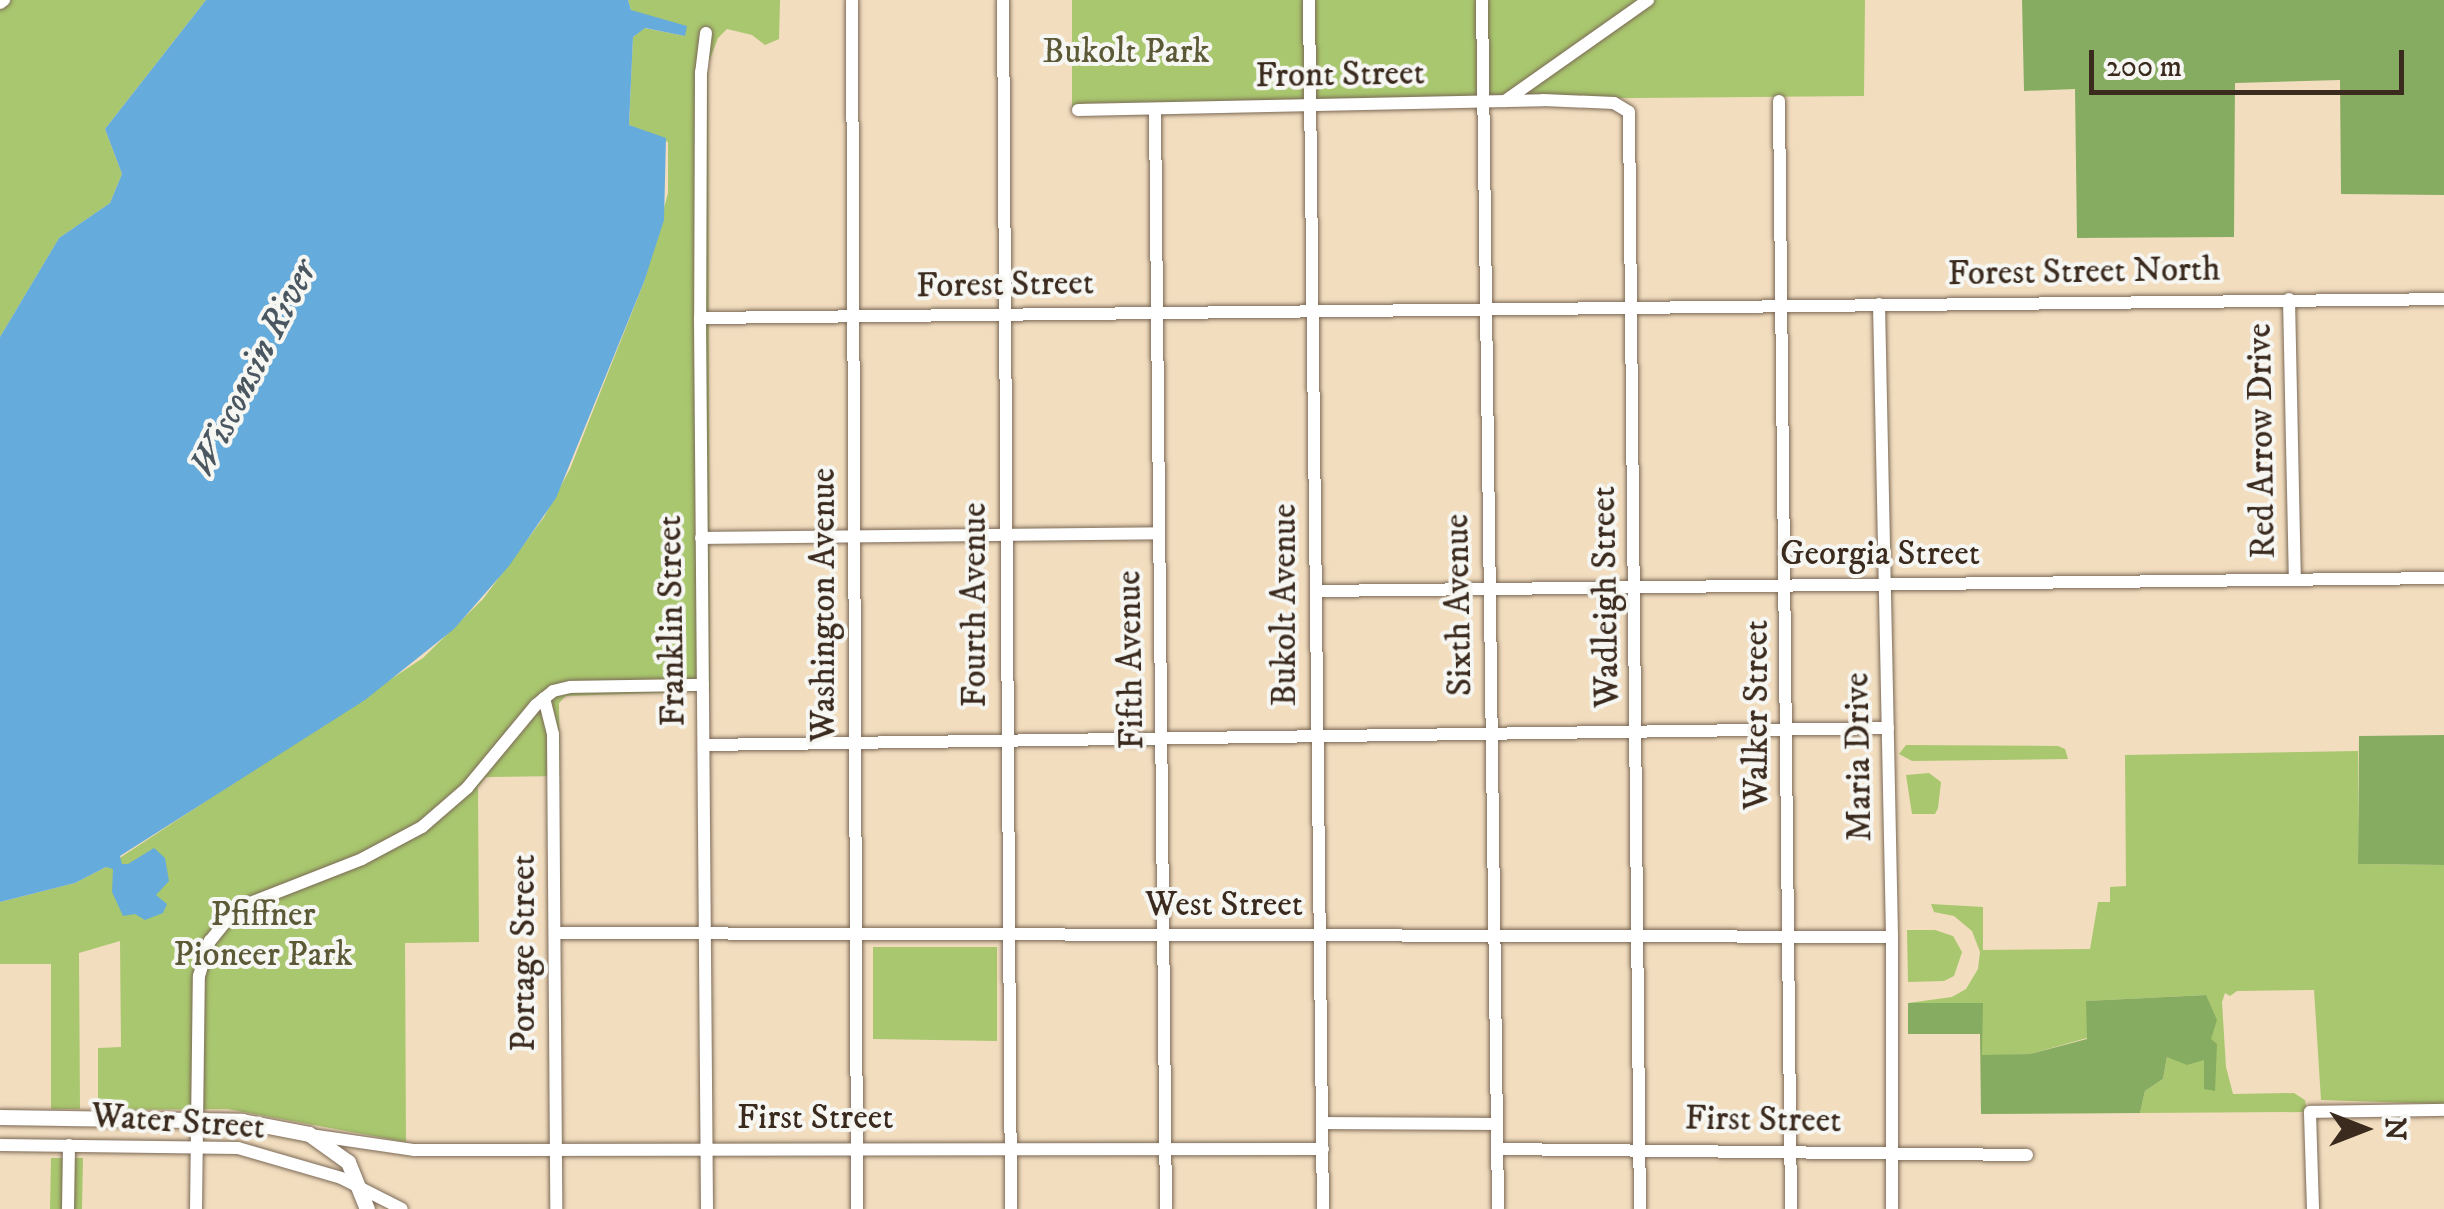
<!DOCTYPE html>
<html>
<head>
<meta charset="utf-8">
<style>
  body { margin:0 }
  #map { position:relative; width:2444px; height:1209px; overflow:hidden; background:#f2ddbf; font-family:"IM FELL DW Pica",serif }
  div>[style] { position:absolute }
  .green>* { inset:0; background:#a9c76e }
  .forest>* { inset:0; background:#86ac61 }
  .water>* { inset:0; background:#65abdb }
  .roads { filter:drop-shadow(0 0 2px #7b6956) drop-shadow(0 0 2px #7b6956) }
  .minor>* { height:12px; margin:-6px; padding:0 6px; transform-origin:6px; border-radius:6px; background:#fff }
  .major>* { height:15px; margin:-7.5px; padding:0 7.5px; transform-origin:7.5px; border-radius:7.5px; background:#fff }
  span { translate:-50% -50%; white-space:nowrap; text-align:center; line-height:1.15; -webkit-text-stroke:8px #f6f6f2; paint-order:stroke }
  .park-label { font-size:35px; color:#5c5936 }
  .street-label { font-size:35px; color:#3b2a1e }
  .water-label { font-size:38px; color:#4a5760; font-style:italic }
  .north { position:absolute; left:2314px; top:1079px; width:100px; height:100px; -webkit-text-stroke:8px #f6f6f2; paint-order:stroke; rotate:90deg; font-size:28px; font-weight:700; line-height:40px; text-align:center; color:#3b2a1e }
  .north::after { content:''; display:block; margin:auto; width:35px; height:45px; background:#3b2a1e; clip-path:polygon(50% 0,100% 100%,50% 72%,0 100%) }
  .scale { position:absolute; left:2089px; top:50px; width:315px; height:45px; box-sizing:border-box; border:5px solid #3b2a1e; border-top:0; padding-left:12px; font-size:30px; line-height:35px; white-space:nowrap; color:#3b2a1e; -webkit-text-stroke:8px #f6f6f2; paint-order:stroke }
</style>
</head>
<body>
<div id="map">
  <div class="green">
    <div style="clip-path:polygon(4px 0,206px 0,105px 129px,122px 174px,110px 203px,59px 238px,0 337px,0 3px)"></div>
    <div style="clip-path:polygon(628px 0,780px 0,779px 39px,765px 45px,752px 35px,727px 29px,718px 38px,708px 64px,710px 691px,566px 696px,559px 703px,560px 776px,486px 777px,478px 787px,479px 942px,405px 943px,406px 1142px,227px 1109px,98px 1110px,98px 1048px,121px 1047px,120px 941px,79px 953px,80px 1109px,51px 1109px,51px 964px,0 964px,0 902px,75px 883px,106px 867px,423px 658px,483px 599px,544px 517px,570px 469px,644px 282px,668px 193px,668px 142px,629px 125px,633px 37px,644px 28px,685px 36px,631px 10px)"></div>
    <div style="clip-path:polygon(1072px 0,1865px 0,1864px 96px,1084px 103px,1072px 112px)"></div>
    <div style="clip-path:polygon(1906px 745px,2058px 746px,2065px 749px,2068px 759px,1912px 761px,1899px 754px)"></div>
    <div style="clip-path:polygon(2358px 751px,2358px 864px,2444px 865px,2444px 1104px,2321px 1100px,2314px 990px,2237px 991px,2230px 996px,2225px 993px,2222px 1002px,2226px 1067px,2233px 1094px,2294px 1093px,2305px 1100px,2307px 1112px,2140px 1113px,2145px 1091px,2163px 1079px,2167px 1057px,2204px 1060px,2211px 1040px,2205px 995px,2087px 1001px,2087px 1038px,2030px 1054px,1982px 1056px,1982px 1003px,1908px 1003px,1952px 997px,1966px 989px,1978px 969px,1980px 952px,1972px 931px,1954px 916px,1934px 912px,1931px 904px,1983px 907px,1983px 950px,2090px 949px,2098px 902px,2110px 902px,2110px 887px,2126px 886px,2125px 755px)"></div>
    <div style="clip-path:polygon(1929px 773px,1941px 782px,1938px 808px,1935px 814px,1912px 814px,1906px 775px)"></div>
    <div style="clip-path:polygon(1907px 930px,1935px 930px,1953px 936px,1962px 952px,1954px 976px,1944px 981px,1908px 982px)"></div>
    <div style="clip-path:polygon(873px 947px,997px 947px,997px 1041px,873px 1039px)"></div>
    <div style="clip-path:polygon(51px 1158px,83px 1158px,82px 1209px,0 1209px,50px 1209px)"></div>
  </div>
  <div class="forest">
    <div style="clip-path:polygon(2022px 0,2444px 0,2444px 195px,2341px 194px,2340px 80px,2235px 83px,2234px 237px,2077px 238px,2075px 89px,2024px 91px)"></div>
    <div style="clip-path:polygon(2444px 735px,2444px 865px,2358px 864px,2359px 736px)"></div>
    <div style="clip-path:polygon(2206px 995px,2217px 1020px,2211px 1039px,2217px 1044px,2215px 1091px,2204px 1089px,2204px 1060px,2187px 1065px,2167px 1057px,2163px 1079px,2145px 1091px,2140px 1113px,1981px 1114px,1980px 1034px,1908px 1034px,1908px 1003px,1983px 1003px,1982px 1055px,2030px 1054px,2087px 1039px,2086px 1001px)"></div>
  </div>
  <div class="water">
    <div style="clip-path:polygon(206px 0,628px 0,631px 10px,687px 26px,685px 36px,645px 28px,633px 37px,629px 125px,666px 138px,664px 220px,644px 282px,556px 498px,509px 566px,454px 629px,365px 700px,120px 856px,122px 864px,128px 864px,154px 848px,165px 858px,169px 881px,156px 895px,167px 904px,163px 913px,145px 920px,135px 914px,123px 916px,112px 892px,113px 869px,106px 867px,75px 883px,0 902px,0 337px,59px 238px,110px 203px,122px 174px,105px 129px)"></div>
  </div>
  <div class="roads">
    <div class="minor">
      <div style="left:852px;top:0;width:1209px;rotate:89.76deg"></div>
      <div style="left:1003px;top:0;width:1209px;rotate:89.62deg"></div>
      <div style="left:1309px;top:0;width:1209px;rotate:89.34deg"></div>
      <div style="left:1482px;top:0;width:1209px;rotate:89.24deg"></div>
      <div style="left:0;top:3px;width:5px;rotate:-37deg"></div>
      <div style="left:706px;top:33px;width:39px;rotate:97deg"></div>
      <div style="left:701px;top:72px;width:246px;rotate:90.2deg"></div>
      <div style="left:700px;top:318px;width:891px;rotate:89.55deg"></div>
      <div style="left:1505px;top:101px;width:175px;rotate:-35.2deg"></div>
      <div style="left:1779px;top:101px;width:1108px;rotate:89.38deg"></div>
      <div style="left:1155px;top:109px;width:1100px;rotate:89.43deg"></div>
      <div style="left:1078px;top:110px;width:465px;rotate:-1.2deg"></div>
      <div style="left:1543px;top:100px;width:71px;rotate:2.4deg"></div>
      <div style="left:1614px;top:103px;width:17px;rotate:31deg"></div>
      <div style="left:1629px;top:112px;width:1097px;rotate:89.43deg"></div>
      <div style="left:2289px;top:299px;width:281px;rotate:88.8deg"></div>
      <div style="left:1879px;top:304px;width:633px;rotate:88.82deg"></div>
      <div style="left:1892px;top:937px;width:272px;rotate:90deg"></div>
      <div style="left:700px;top:318px;width:1744px;rotate:-0.62deg"></div>
      <div style="left:701px;top:538px;width:458px;rotate:-0.6deg"></div>
      <div style="left:1316px;top:591px;width:1128px;rotate:-0.66deg"></div>
      <div style="left:544px;top:698px;width:37px;rotate:76deg"></div>
      <div style="left:553px;top:734px;width:475px;rotate:89.6deg"></div>
      <div style="left:704px;top:745px;width:1184px;rotate:-0.82deg"></div>
      <div style="left:555px;top:933px;width:1337px;rotate:0.17deg"></div>
      <div style="left:1323px;top:1123px;width:173px;rotate:0.3deg"></div>
      <div style="left:311px;top:1135px;width:104px;rotate:8.3deg"></div>
      <div style="left:414px;top:1150px;width:909px;rotate:-0.06deg"></div>
      <div style="left:0;top:1145px;width:238px;rotate:0.7deg"></div>
      <div style="left:238px;top:1148px;width:107px;rotate:16.2deg"></div>
      <div style="left:341px;top:1178px;width:68px;rotate:26.9deg"></div>
      <div style="left:1497px;top:1149px;width:530px;rotate:0.65deg"></div>
      <div style="left:68px;top:1209px;width:64px;rotate:-89.1deg"></div>
      <div style="left:196px;top:1209px;width:233px;rotate:-89.3deg"></div>
      <div style="left:199px;top:976px;width:37px;rotate:-73deg"></div>
      <div style="left:210px;top:941px;width:28px;rotate:-51deg"></div>
      <div style="left:228px;top:919px;width:27px;rotate:-36deg"></div>
      <div style="left:250px;top:903px;width:120px;rotate:-21.4deg"></div>
      <div style="left:362px;top:859px;width:68px;rotate:-28.1deg"></div>
      <div style="left:422px;top:827px;width:60px;rotate:-40.9deg"></div>
      <div style="left:467px;top:788px;width:108px;rotate:-50.3deg"></div>
      <div style="left:536px;top:705px;width:22px;rotate:-39deg"></div>
      <div style="left:553px;top:691px;width:18px;rotate:-13deg"></div>
      <div style="left:571px;top:687px;width:132px;rotate:-0.9deg"></div>
      <div style="left:2313px;top:1209px;width:97px;rotate:-91.8deg"></div>
      <div style="left:2310px;top:1112px;width:134px;rotate:-0.9deg"></div>
    </div>
    <div class="major">
      <div style="left:0;top:1117px;width:242px;rotate:0.9deg"></div>
      <div style="left:242px;top:1121px;width:68px;rotate:11deg"></div>
      <div style="left:309px;top:1134px;width:48px;rotate:35.7deg"></div>
      <div style="left:348px;top:1162px;width:51px;rotate:68deg"></div>
    </div>
  </div>
  <div class="park-label">
    <span style="left:1126px;top:52px">Bukolt Park</span>
    <span style="left:263px;top:935px">Pfiffner<br>Pioneer Park</span>
  </div>
  <div class="street-label">
    <span style="left:1340px;top:75px;rotate:-1deg">Front Street</span>
    <span style="left:2084px;top:272px;rotate:-1deg">Forest Street North</span>
    <span style="left:1005px;top:285px;rotate:-1deg">Forest Street</span>
    <span style="left:2262px;top:441px;rotate:-91deg">Red Arrow Drive</span>
    <span style="left:1880px;top:554px">Georgia Street</span>
    <span style="left:1606px;top:597px;rotate:-91deg">Wadleigh Street</span>
    <span style="left:824px;top:605px;rotate:-90deg">Washington Avenue</span>
    <span style="left:975px;top:605px;rotate:-90deg">Fourth Avenue</span>
    <span style="left:1285px;top:605px;rotate:-90deg">Bukolt Avenue</span>
    <span style="left:1459px;top:605px;rotate:-91deg">Sixth Avenue</span>
    <span style="left:672px;top:621px;rotate:-91deg">Franklin Street</span>
    <span style="left:1131px;top:660px;rotate:-91deg">Fifth Avenue</span>
    <span style="left:1757px;top:715px;rotate:-90deg">Walker Street</span>
    <span style="left:1859px;top:757px;rotate:-91deg">Maria Drive</span>
    <span style="left:1224px;top:905px">West Street</span>
    <span style="left:524px;top:953px;rotate:-90deg">Portage Street</span>
    <span style="left:815px;top:1118px">First Street</span>
    <span style="left:1763px;top:1120px;rotate:1deg">First Street</span>
    <span style="left:178px;top:1122px;rotate:4deg">Water Street</span>
  </div>
  <div class="water-label">
    <span style="left:254px;top:369px;rotate:-63deg">Wisconsin River</span>
  </div>
  <div class="north">N</div>
  <div class="scale">200 m</div>
</div>
</body>
</html>
